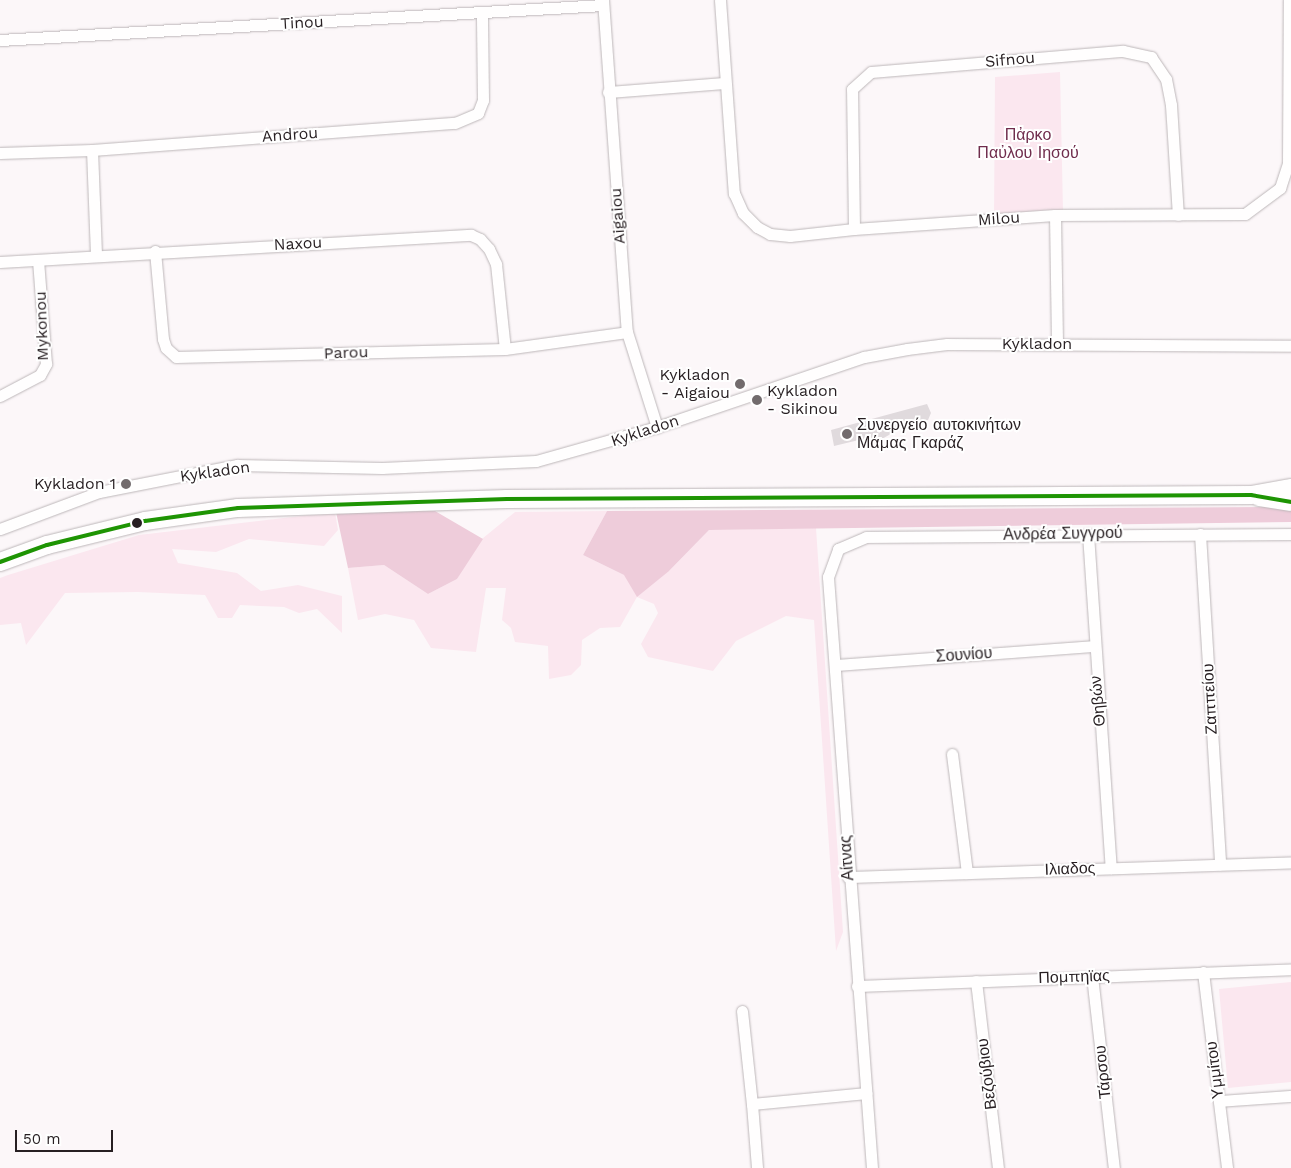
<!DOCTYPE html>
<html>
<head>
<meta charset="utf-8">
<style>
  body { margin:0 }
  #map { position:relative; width:1291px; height:1168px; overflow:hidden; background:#fcf7f9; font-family:"Work Sans",sans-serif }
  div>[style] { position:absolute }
  .green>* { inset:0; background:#fbe7ef }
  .forest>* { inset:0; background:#eeccda }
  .building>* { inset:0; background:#e0dadd }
  .roads { filter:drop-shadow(0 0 1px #bdb7b9) drop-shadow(0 0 1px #bdb7b9) }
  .street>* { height:11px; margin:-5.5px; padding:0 5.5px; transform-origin:5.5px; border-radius:5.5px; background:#fffefe }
  .primary>* { height:18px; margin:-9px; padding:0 9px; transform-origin:9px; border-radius:9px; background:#fffefe }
  .bus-1>* { height:4px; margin:-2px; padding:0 2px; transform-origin:2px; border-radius:2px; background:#1e9403 }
  .dots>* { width:14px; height:14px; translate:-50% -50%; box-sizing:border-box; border:2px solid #fff; border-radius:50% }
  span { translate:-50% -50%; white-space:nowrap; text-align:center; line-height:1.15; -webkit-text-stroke:4px #fff; paint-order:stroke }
  .street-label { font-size:16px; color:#271f22 }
  .park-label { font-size:16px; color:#702d4d }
  .poi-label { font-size:16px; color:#271f22 }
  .right { translate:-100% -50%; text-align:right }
  .left { translate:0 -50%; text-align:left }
  .scale { position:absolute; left:15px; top:1130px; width:98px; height:22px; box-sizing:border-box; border:2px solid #271f22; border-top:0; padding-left:6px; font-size:15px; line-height:18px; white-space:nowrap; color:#271f22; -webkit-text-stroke:4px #fff; paint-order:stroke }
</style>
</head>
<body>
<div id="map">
  <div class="green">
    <div style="clip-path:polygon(1060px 72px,1063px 211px,994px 216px,995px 77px)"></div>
    <div style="clip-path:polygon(607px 511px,583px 555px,624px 575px,669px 571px,709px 530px,816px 528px,843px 932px,836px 951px,814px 620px,786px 616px,736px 641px,713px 671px,648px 657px,641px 644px,658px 613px,654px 604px,637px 597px,620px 627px,600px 628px,582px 640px,581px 665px,571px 675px,549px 679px,548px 646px,515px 642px,511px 628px,502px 620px,506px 588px,486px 588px,476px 652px,431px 648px,414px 620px,385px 614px,358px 620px,348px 568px,384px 565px,428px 594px,457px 579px,477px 543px,515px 512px)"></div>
    <div style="clip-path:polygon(335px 512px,338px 530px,324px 546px,249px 539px,216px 552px,172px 549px,178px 563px,237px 573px,261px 591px,298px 585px,342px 596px,342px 633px,317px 609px,299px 613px,284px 607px,240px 605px,232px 618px,218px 618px,205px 595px,138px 592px,65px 593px,26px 645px,21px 623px,0 625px,0 578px,8px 575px,139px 535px)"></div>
    <div style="clip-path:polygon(1291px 982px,1291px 1082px,1228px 1088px,1219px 989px)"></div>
  </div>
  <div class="forest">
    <div style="clip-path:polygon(1291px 507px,1291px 522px,709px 530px,669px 571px,637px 597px,624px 575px,583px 555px,607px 511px)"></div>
    <div style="clip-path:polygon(435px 511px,483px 539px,457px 579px,428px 594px,384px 565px,348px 568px,336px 512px)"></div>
  </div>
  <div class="building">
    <div style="clip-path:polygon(927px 404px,931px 413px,928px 420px,894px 429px,896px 431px,873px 444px,864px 446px,863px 439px,834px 446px,831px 430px)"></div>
  </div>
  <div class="roads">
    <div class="street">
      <div style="left:603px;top:0;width:333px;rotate:85.9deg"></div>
      <div style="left:627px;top:332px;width:100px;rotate:72.5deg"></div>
      <div style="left:720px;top:0;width:194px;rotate:85.9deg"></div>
      <div style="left:734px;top:193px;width:22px;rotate:66deg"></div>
      <div style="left:743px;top:213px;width:20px;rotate:45deg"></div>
      <div style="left:757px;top:227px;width:15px;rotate:28deg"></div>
      <div style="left:770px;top:234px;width:20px;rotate:6deg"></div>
      <div style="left:790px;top:236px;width:64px;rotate:-6.2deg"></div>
      <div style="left:854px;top:229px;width:201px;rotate:-4deg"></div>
      <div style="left:1055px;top:215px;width:190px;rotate:-0.3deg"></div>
      <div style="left:1245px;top:214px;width:44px;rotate:-36.6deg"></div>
      <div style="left:1280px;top:188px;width:25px;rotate:-72deg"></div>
      <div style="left:1288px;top:164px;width:164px;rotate:-89.7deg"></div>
      <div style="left:0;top:40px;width:604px;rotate:-3.32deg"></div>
      <div style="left:608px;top:92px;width:117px;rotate:-4.4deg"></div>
      <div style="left:92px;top:150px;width:106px;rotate:87.8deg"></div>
      <div style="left:0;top:153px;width:92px;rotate:-1.9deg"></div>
      <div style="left:92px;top:150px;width:364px;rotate:-4.3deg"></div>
      <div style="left:455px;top:123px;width:25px;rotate:-23deg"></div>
      <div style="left:478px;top:113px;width:14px;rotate:-69deg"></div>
      <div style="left:483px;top:100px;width:87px;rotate:-90.7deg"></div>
      <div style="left:1055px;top:215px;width:129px;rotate:89.1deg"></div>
      <div style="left:854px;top:229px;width:140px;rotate:-90.8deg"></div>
      <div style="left:852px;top:89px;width:25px;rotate:-42deg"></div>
      <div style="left:871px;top:72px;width:253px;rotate:-4.8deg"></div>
      <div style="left:1123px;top:51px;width:29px;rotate:12deg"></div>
      <div style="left:1151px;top:57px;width:27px;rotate:56deg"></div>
      <div style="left:1166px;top:79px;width:26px;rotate:79deg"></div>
      <div style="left:1171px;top:105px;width:110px;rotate:86.4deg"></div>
      <div style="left:155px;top:251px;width:88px;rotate:84.8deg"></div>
      <div style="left:163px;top:339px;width:9px;rotate:72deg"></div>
      <div style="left:166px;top:348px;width:13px;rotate:42deg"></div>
      <div style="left:176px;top:357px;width:329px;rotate:-1.4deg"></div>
      <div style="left:505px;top:349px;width:123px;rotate:-7.9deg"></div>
      <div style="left:0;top:262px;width:472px;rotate:-3.3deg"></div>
      <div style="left:471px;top:235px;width:10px;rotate:24deg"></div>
      <div style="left:480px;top:239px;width:13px;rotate:48deg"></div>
      <div style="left:489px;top:249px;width:17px;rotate:65deg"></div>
      <div style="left:496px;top:264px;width:85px;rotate:84deg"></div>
      <div style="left:0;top:396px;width:45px;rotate:-27.7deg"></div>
      <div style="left:40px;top:375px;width:13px;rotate:-61deg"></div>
      <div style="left:46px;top:364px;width:104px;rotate:-94.4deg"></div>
      <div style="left:0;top:529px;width:106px;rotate:-20.5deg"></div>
      <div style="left:99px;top:492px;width:141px;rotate:-11.1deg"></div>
      <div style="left:237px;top:465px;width:145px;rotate:1.2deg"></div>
      <div style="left:382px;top:468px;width:154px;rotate:-2.6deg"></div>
      <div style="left:536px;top:461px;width:126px;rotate:-15.7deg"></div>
      <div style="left:657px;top:427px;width:219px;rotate:-18.7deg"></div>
      <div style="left:864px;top:357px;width:44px;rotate:-10.5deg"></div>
      <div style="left:907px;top:349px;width:40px;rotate:-7.1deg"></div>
      <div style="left:947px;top:344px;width:344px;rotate:0.3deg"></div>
      <div style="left:1088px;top:534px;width:335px;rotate:86.1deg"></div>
      <div style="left:1200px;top:534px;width:331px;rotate:86.5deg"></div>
      <div style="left:835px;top:665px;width:259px;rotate:-4.2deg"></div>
      <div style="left:952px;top:754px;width:120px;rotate:82.8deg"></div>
      <div style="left:848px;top:877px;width:443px;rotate:-1.9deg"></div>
      <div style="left:1203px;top:972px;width:197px;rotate:83deg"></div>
      <div style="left:1092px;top:976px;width:193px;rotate:83.5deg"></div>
      <div style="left:976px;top:981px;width:188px;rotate:83.3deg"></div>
      <div style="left:857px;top:986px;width:434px;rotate:-2.2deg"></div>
      <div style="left:742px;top:1011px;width:94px;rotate:83.9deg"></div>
      <div style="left:752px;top:1104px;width:115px;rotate:-5.5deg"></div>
      <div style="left:1219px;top:1101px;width:72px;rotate:-4deg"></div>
      <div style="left:752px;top:1104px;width:64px;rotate:85.5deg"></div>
      <div style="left:872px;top:1168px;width:593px;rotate:-94.26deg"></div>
      <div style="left:828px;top:577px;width:30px;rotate:-70deg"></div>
      <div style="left:838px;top:549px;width:30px;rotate:-23deg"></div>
      <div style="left:866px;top:537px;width:425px;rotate:-0.4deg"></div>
    </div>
    <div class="primary">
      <div style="left:1259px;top:497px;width:32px;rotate:9deg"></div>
      <div style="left:0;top:562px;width:50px;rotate:-19.9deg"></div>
      <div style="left:47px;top:545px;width:101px;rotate:-13.8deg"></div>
      <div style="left:145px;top:521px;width:94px;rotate:-8deg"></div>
      <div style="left:238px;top:508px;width:269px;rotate:-1.9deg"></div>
      <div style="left:507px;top:499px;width:744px;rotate:-0.31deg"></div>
      <div style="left:1251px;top:495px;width:41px;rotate:-9.9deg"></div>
    </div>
  </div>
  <div class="bus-1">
    <div style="left:0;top:562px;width:50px;rotate:-19.9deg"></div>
    <div style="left:47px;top:545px;width:101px;rotate:-13.8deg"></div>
    <div style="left:145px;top:521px;width:94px;rotate:-8deg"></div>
    <div style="left:238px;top:508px;width:269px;rotate:-1.9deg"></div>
    <div style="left:507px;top:499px;width:744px;rotate:-0.31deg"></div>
    <div style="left:1251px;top:495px;width:41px;rotate:9.9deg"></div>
  </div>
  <div class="dots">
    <div style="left:740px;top:384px;background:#726b6d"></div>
    <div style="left:757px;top:400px;background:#726b6d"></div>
    <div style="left:847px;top:434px;background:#726b6d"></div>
    <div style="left:126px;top:484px;background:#726b6d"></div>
    <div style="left:137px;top:523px;background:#271f22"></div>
  </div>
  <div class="street-label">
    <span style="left:302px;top:23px;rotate:-3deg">Tinou</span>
    <span style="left:1010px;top:60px;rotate:-5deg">Sifnou</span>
    <span style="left:290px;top:135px;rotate:-4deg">Androu</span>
    <span style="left:618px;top:216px;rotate:-94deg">Aigaiou</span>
    <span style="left:999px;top:219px;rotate:-4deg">Milou</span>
    <span style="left:298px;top:244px;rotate:-3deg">Naxou</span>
    <span style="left:42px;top:326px;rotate:-92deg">Mykonou</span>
    <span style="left:1037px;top:344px">Kykladon</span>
    <span style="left:346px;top:353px;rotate:-2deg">Parou</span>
    <span style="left:645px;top:431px;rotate:-18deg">Kykladon</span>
    <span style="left:215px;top:472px;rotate:-8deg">Kykladon</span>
    <span style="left:1063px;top:534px;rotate:-1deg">Ανδρέα Συγγρού</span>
    <span style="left:964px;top:655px;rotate:-4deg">Σουνίου</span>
    <span style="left:1210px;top:699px;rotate:-93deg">Ζαππείου</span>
    <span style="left:1098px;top:701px;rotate:-95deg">Θηβών</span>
    <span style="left:847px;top:858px;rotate:-94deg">Αίτνας</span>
    <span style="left:1070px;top:869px;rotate:-2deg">Ιλιαδος</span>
    <span style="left:1074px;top:977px;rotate:-2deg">Πομπηϊας</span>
    <span style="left:1215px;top:1070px;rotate:-97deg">Υμμίτου</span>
    <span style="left:1103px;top:1072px;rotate:-96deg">Τάρσου</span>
    <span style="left:987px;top:1074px;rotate:-97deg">Βεζούβιου</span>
  </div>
  <div class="park-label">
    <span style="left:1028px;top:144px">Πἀρκο<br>Παὐλου Ιησού</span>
  </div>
  <div class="poi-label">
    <span class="right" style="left:730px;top:384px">Kykladon<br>- Aigaiou</span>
    <span class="left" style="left:767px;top:400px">Kykladon<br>- Sikinou</span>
    <span class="left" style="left:857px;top:434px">Συνεργείο αυτοκινήτων<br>Μάμας Γκαράζ</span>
    <span class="right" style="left:116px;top:484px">Kykladon 1</span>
  </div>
  <div class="scale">50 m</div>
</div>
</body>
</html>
